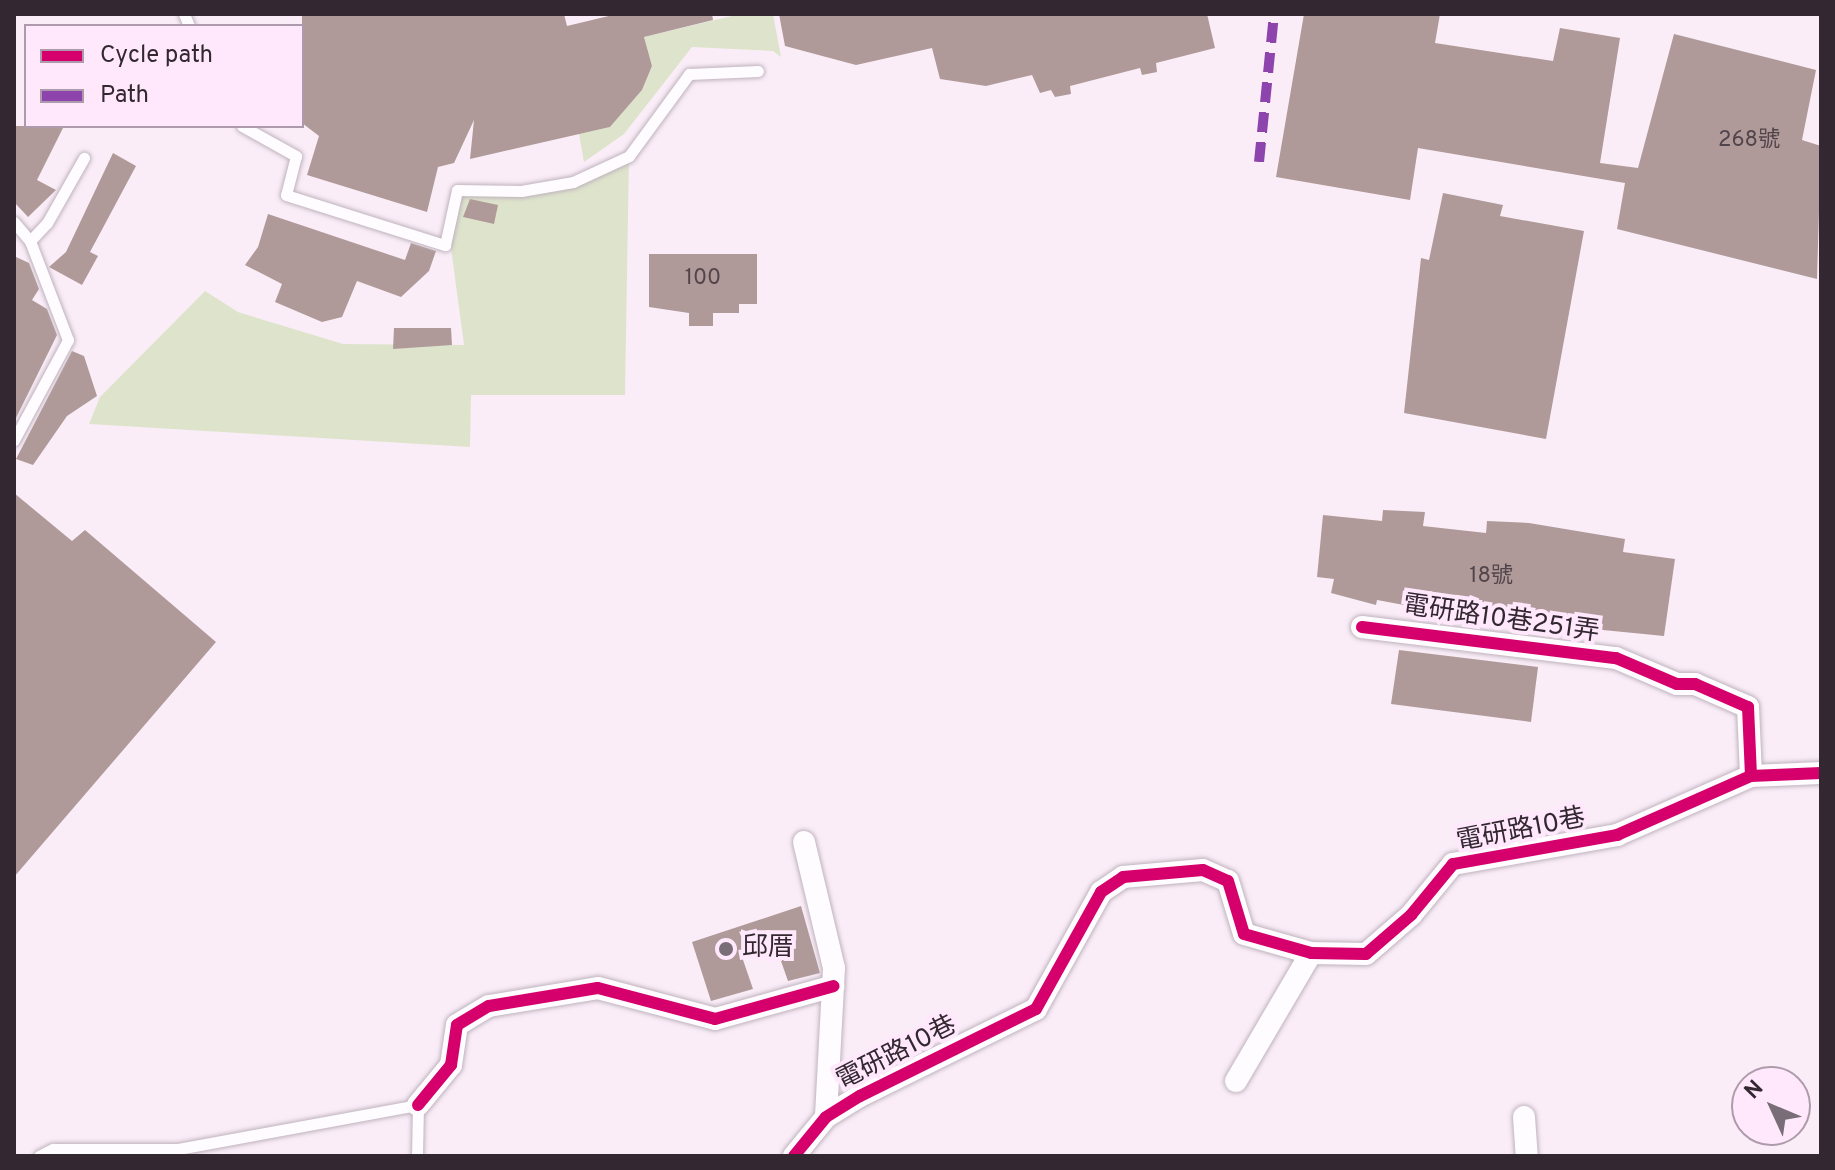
<!DOCTYPE html>
<html>
<head>
<meta charset="utf-8">
<style>
  body { margin:0 }
  #map { position:relative; width:1835px; height:1170px; overflow:hidden; background:#faedf8; font-family:Overpass,"Noto Sans TC",sans-serif }
  div>[style] { position:absolute }
  .green>* { inset:0; background:#dee4cc }
  .building>* { inset:0; background:#b09a99 }
  .roads { filter:drop-shadow(0 0 2px #bfb3bd) drop-shadow(0 0 2px #bfb3bd) }
  .service>* { height:11px; margin:-5.5px; padding:0 5.5px; transform-origin:5.5px; border-radius:5.5px; background:#fefcfe }
  .minor>* { height:22px; margin:-11px; padding:0 11px; transform-origin:11px; border-radius:11px; background:#fefcfe }
  .quiet>* { height:10px; margin-top:-5px; transform-origin:0; background:repeating-linear-gradient(90deg,#8e44ad 0 20px,transparent 0 30px) }
  .cycleway>* { height:12px; margin:-6px; padding:0 6px; transform-origin:6px; border-radius:6px; background:#d6006c }
  .dots>* { width:22px; height:22px; translate:-50% -50%; box-sizing:border-box; border:4px solid #ffe8fc; border-radius:50% }
  span { translate:-50% -50%; white-space:nowrap; text-align:center; line-height:1.15; -webkit-text-stroke:8px #ffe8fc; paint-order:stroke }
  .number-label { font-size:22px; color:#52444b }
  .number-label span { -webkit-text-stroke-width:0 }
  .street-label { font-size:26px; color:#332831 }
  .poi-label { font-size:26px; color:#332831 }
  .left { translate:0 -50%; text-align:left }
  .frame { position:absolute; inset:0; border:16px solid #332831; pointer-events:none }
  .legend { position:absolute; left:24px; top:24px; width:280px; height:104px; box-sizing:border-box; background:#ffe8fc; border:2px solid #ad9bab; margin:0; padding:10px 14px; list-style:none; font-size:24px; color:#332831 }
  .legend li { display:flex; align-items:center; gap:16px; height:40px }
  .legend b { width:40px; border:2px solid #ad9bab }
  .north { position:absolute; left:1731px; top:1066px; width:80px; height:80px; box-sizing:border-box; background:#ffe8fc; border:2px solid #ad9bab; border-radius:50%; rotate:314deg; font-size:22px; font-weight:700; line-height:32px; text-align:center; color:#332831 }
  .north::after { content:''; display:block; margin:auto; width:28px; height:36px; background:#796d77; clip-path:polygon(50% 0,100% 100%,50% 72%,0 100%) }
</style>
</head>
<body>
<div id="map">
  <div class="green">
    <div style="clip-path:polygon(740px 14px,773px 14px,781px 57px,773px 51px,692px 47px,624px 134px,584px 162px,579px 134px,610px 127px,642px 90px,652px 66px,644px 37px)"></div>
    <div style="clip-path:polygon(629px 156px,625px 395px,471px 395px,470px 447px,89px 424px,100px 397px,205px 291px,238px 312px,343px 344px,464px 345px,448px 226px,457px 190px,573px 182px)"></div>
  </div>
  <div class="building">
    <div style="clip-path:polygon(302px 14px,564px 14px,567px 26px,617px 14px,712px 14px,713px 20px,644px 37px,652px 66px,642px 90px,610px 127px,470px 159px,474px 120px,454px 163px,438px 167px,427px 212px,307px 175px,319px 136px,302px 123px)"></div>
    <div style="clip-path:polygon(779px 14px,1207px 14px,1215px 48px,1156px 63px,1157px 72px,1142px 75px,1140px 68px,1070px 86px,1071px 94px,1055px 97px,1051px 90px,1040px 93px,1032px 75px,986px 86px,940px 79px,932px 48px,856px 65px,785px 46px)"></div>
    <div style="clip-path:polygon(1304px 14px,1440px 14px,1435px 43px,1553px 61px,1560px 28px,1620px 38px,1600px 163px,1638px 168px,1674px 34px,1816px 70px,1802px 140px,1821px 146px,1817px 279px,1617px 229px,1625px 183px,1418px 148px,1410px 200px,1276px 177px)"></div>
    <div style="clip-path:polygon(14px 126px,64px 126px,37px 180px,56px 190px,28px 217px,14px 202px)"></div>
    <div style="clip-path:polygon(113px 153px,136px 166px,90px 252px,98px 256px,82px 285px,49px 267px,66px 252px)"></div>
    <div style="clip-path:polygon(1443px 193px,1503px 205px,1500px 216px,1584px 231px,1546px 439px,1404px 413px,1421px 258px,1429px 260px)"></div>
    <div style="clip-path:polygon(470px 199px,498px 205px,494px 224px,463px 217px)"></div>
    <div style="clip-path:polygon(268px 214px,405px 260px,411px 243px,436px 251px,429px 271px,401px 297px,357px 281px,342px 317px,322px 322px,275px 302px,282px 284px,245px 265px,258px 247px)"></div>
    <div style="clip-path:polygon(649px 254px,757px 254px,757px 304px,739px 304px,739px 313px,713px 313px,713px 326px,689px 326px,689px 313px,649px 307px)"></div>
    <div style="clip-path:polygon(14px 256px,29px 263px,39px 289px,32px 300px,47px 309px,57px 335px,14px 422px)"></div>
    <div style="clip-path:polygon(394px 328px,451px 328px,452px 345px,393px 349px)"></div>
    <div style="clip-path:polygon(72px 351px,84px 356px,97px 396px,67px 416px,33px 465px,16px 459px)"></div>
    <div style="clip-path:polygon(14px 493px,72px 541px,85px 530px,216px 642px,14px 877px)"></div>
    <div style="clip-path:polygon(1383px 510px,1425px 512px,1423px 526px,1486px 533px,1487px 521px,1529px 523px,1625px 539px,1623px 552px,1675px 559px,1664px 636px,1469px 617px,1377px 600px,1376px 605px,1331px 593px,1334px 579px,1317px 577px,1323px 515px,1382px 521px)"></div>
    <div style="clip-path:polygon(1399px 650px,1538px 667px,1531px 722px,1391px 704px)"></div>
    <div style="clip-path:polygon(801px 906px,820px 973px,788px 981px,775px 944px,741px 954px,753px 989px,711px 1001px,692px 942px)"></div>
  </div>
  <div class="roads">
    <div class="service">
      <div style="left:184px;top:14px;width:13px;rotate:67deg"></div>
      <div style="left:242px;top:126px;width:62px;rotate:29.1deg"></div>
      <div style="left:296px;top:156px;width:40px;rotate:104.4deg"></div>
      <div style="left:286px;top:195px;width:167px;rotate:17.5deg"></div>
      <div style="left:445px;top:245px;width:56px;rotate:-77.7deg"></div>
      <div style="left:457px;top:190px;width:64px;rotate:0.9deg"></div>
      <div style="left:521px;top:191px;width:53px;rotate:-9.8deg"></div>
      <div style="left:573px;top:182px;width:62px;rotate:-24.9deg"></div>
      <div style="left:629px;top:156px;width:102px;rotate:-53.8deg"></div>
      <div style="left:689px;top:74px;width:69px;rotate:-2.5deg"></div>
      <div style="left:14px;top:222px;width:25px;rotate:50deg"></div>
      <div style="left:30px;top:241px;width:106px;rotate:69deg"></div>
      <div style="left:68px;top:340px;width:114px;rotate:118.4deg"></div>
      <div style="left:30px;top:241px;width:25px;rotate:-47deg"></div>
      <div style="left:47px;top:223px;width:75px;rotate:-60.4deg"></div>
      <div style="left:39px;top:1156px;width:16px;rotate:-27deg"></div>
      <div style="left:53px;top:1149px;width:125px"></div>
      <div style="left:178px;top:1149px;width:244px;rotate:-10.4deg"></div>
      <div style="left:418px;top:1105px;width:51px;rotate:91.1deg"></div>
    </div>
    <div class="minor">
      <div style="left:1362px;top:627px;width:256px;rotate:7deg"></div>
      <div style="left:1616px;top:658px;width:66px;rotate:23.1deg"></div>
      <div style="left:1677px;top:684px;width:18px"></div>
      <div style="left:1695px;top:684px;width:58px;rotate:23.5deg"></div>
      <div style="left:1748px;top:707px;width:69px;rotate:87.5deg"></div>
      <div style="left:804px;top:842px;width:130px;rotate:76.6deg"></div>
      <div style="left:834px;top:968px;width:149px;rotate:93.1deg"></div>
      <div style="left:1236px;top:1081px;width:148px;rotate:-59.6deg"></div>
      <div style="left:418px;top:1105px;width:52px;rotate:-50.5deg"></div>
      <div style="left:451px;top:1065px;width:40px;rotate:-81.5deg"></div>
      <div style="left:457px;top:1025px;width:37px;rotate:-31deg"></div>
      <div style="left:489px;top:1006px;width:110px;rotate:-9.4deg"></div>
      <div style="left:598px;top:988px;width:121px;rotate:14.8deg"></div>
      <div style="left:715px;top:1019px;width:123px;rotate:-15.5deg"></div>
      <div style="left:1524px;top:1117px;width:39px;rotate:86deg"></div>
      <div style="left:794px;top:1156px;width:50px;rotate:-50.6deg"></div>
      <div style="left:826px;top:1117px;width:40px;rotate:-32deg"></div>
      <div style="left:860px;top:1096px;width:196px;rotate:-26.3deg"></div>
      <div style="left:1036px;top:1009px;width:134px;rotate:-60.9deg"></div>
      <div style="left:1101px;top:892px;width:27px;rotate:-34deg"></div>
      <div style="left:1123px;top:877px;width:80px;rotate:-5deg"></div>
      <div style="left:1203px;top:870px;width:27px;rotate:24deg"></div>
      <div style="left:1228px;top:881px;width:55px;rotate:73.2deg"></div>
      <div style="left:1244px;top:934px;width:70px;rotate:15.8deg"></div>
      <div style="left:1311px;top:953px;width:55px;rotate:1deg"></div>
      <div style="left:1366px;top:954px;width:60px;rotate:-40.9deg"></div>
      <div style="left:1411px;top:915px;width:66px;rotate:-50.5deg"></div>
      <div style="left:1453px;top:864px;width:167px;rotate:-10deg"></div>
      <div style="left:1617px;top:835px;width:146px;rotate:-23.8deg"></div>
      <div style="left:1751px;top:776px;width:70px;rotate:-2.5deg"></div>
    </div>
  </div>
  <div class="quiet">
    <div style="left:1259px;top:162px;width:149px;rotate:-84.2deg"></div>
  </div>
  <div class="cycleway">
    <div style="left:1362px;top:627px;width:256px;rotate:7deg"></div>
    <div style="left:1616px;top:658px;width:66px;rotate:23.1deg"></div>
    <div style="left:1677px;top:684px;width:18px"></div>
    <div style="left:1695px;top:684px;width:58px;rotate:23.5deg"></div>
    <div style="left:1748px;top:707px;width:69px;rotate:87.5deg"></div>
    <div style="left:418px;top:1105px;width:52px;rotate:-50.5deg"></div>
    <div style="left:451px;top:1065px;width:40px;rotate:-81.5deg"></div>
    <div style="left:457px;top:1025px;width:37px;rotate:-31deg"></div>
    <div style="left:489px;top:1006px;width:110px;rotate:-9.4deg"></div>
    <div style="left:598px;top:988px;width:121px;rotate:14.8deg"></div>
    <div style="left:715px;top:1019px;width:123px;rotate:-15.5deg"></div>
    <div style="left:794px;top:1156px;width:50px;rotate:-50.6deg"></div>
    <div style="left:826px;top:1117px;width:40px;rotate:-32deg"></div>
    <div style="left:860px;top:1096px;width:196px;rotate:-26.3deg"></div>
    <div style="left:1036px;top:1009px;width:134px;rotate:-60.9deg"></div>
    <div style="left:1101px;top:892px;width:27px;rotate:-34deg"></div>
    <div style="left:1123px;top:877px;width:80px;rotate:-5deg"></div>
    <div style="left:1203px;top:870px;width:27px;rotate:24deg"></div>
    <div style="left:1228px;top:881px;width:55px;rotate:73.2deg"></div>
    <div style="left:1244px;top:934px;width:70px;rotate:15.8deg"></div>
    <div style="left:1311px;top:953px;width:55px;rotate:1deg"></div>
    <div style="left:1366px;top:954px;width:60px;rotate:-40.9deg"></div>
    <div style="left:1411px;top:915px;width:66px;rotate:-50.5deg"></div>
    <div style="left:1453px;top:864px;width:167px;rotate:-10deg"></div>
    <div style="left:1617px;top:835px;width:146px;rotate:-23.8deg"></div>
    <div style="left:1751px;top:776px;width:70px;rotate:-2.5deg"></div>
  </div>
  <div class="dots">
    <div style="left:726px;top:949px;background:#796d77"></div>
  </div>
  <div class="number-label">
    <span style="left:1749px;top:141px">268號</span>
    <span style="left:703px;top:279px">100</span>
    <span style="left:1491px;top:577px">18號</span>
  </div>
  <div class="street-label">
    <span style="left:1501px;top:620px;rotate:8deg">電研路10巷251弄</span>
    <span style="left:1521px;top:831px;rotate:-11deg">電研路10巷</span>
    <span style="left:897px;top:1054px;rotate:-27deg">電研路10巷</span>
  </div>
  <div class="poi-label">
    <span class="left" style="left:742px;top:949px">邱厝</span>
  </div>
  <div class="frame"></div>
  <ul class="legend">
  <li><b style="height:10px;background:#d6006c"></b>Cycle path</li>
  <li><b style="height:10px;background:#8e44ad"></b>Path</li>
  </ul>
  <div class="north">N</div>
</div>
</body>
</html>
